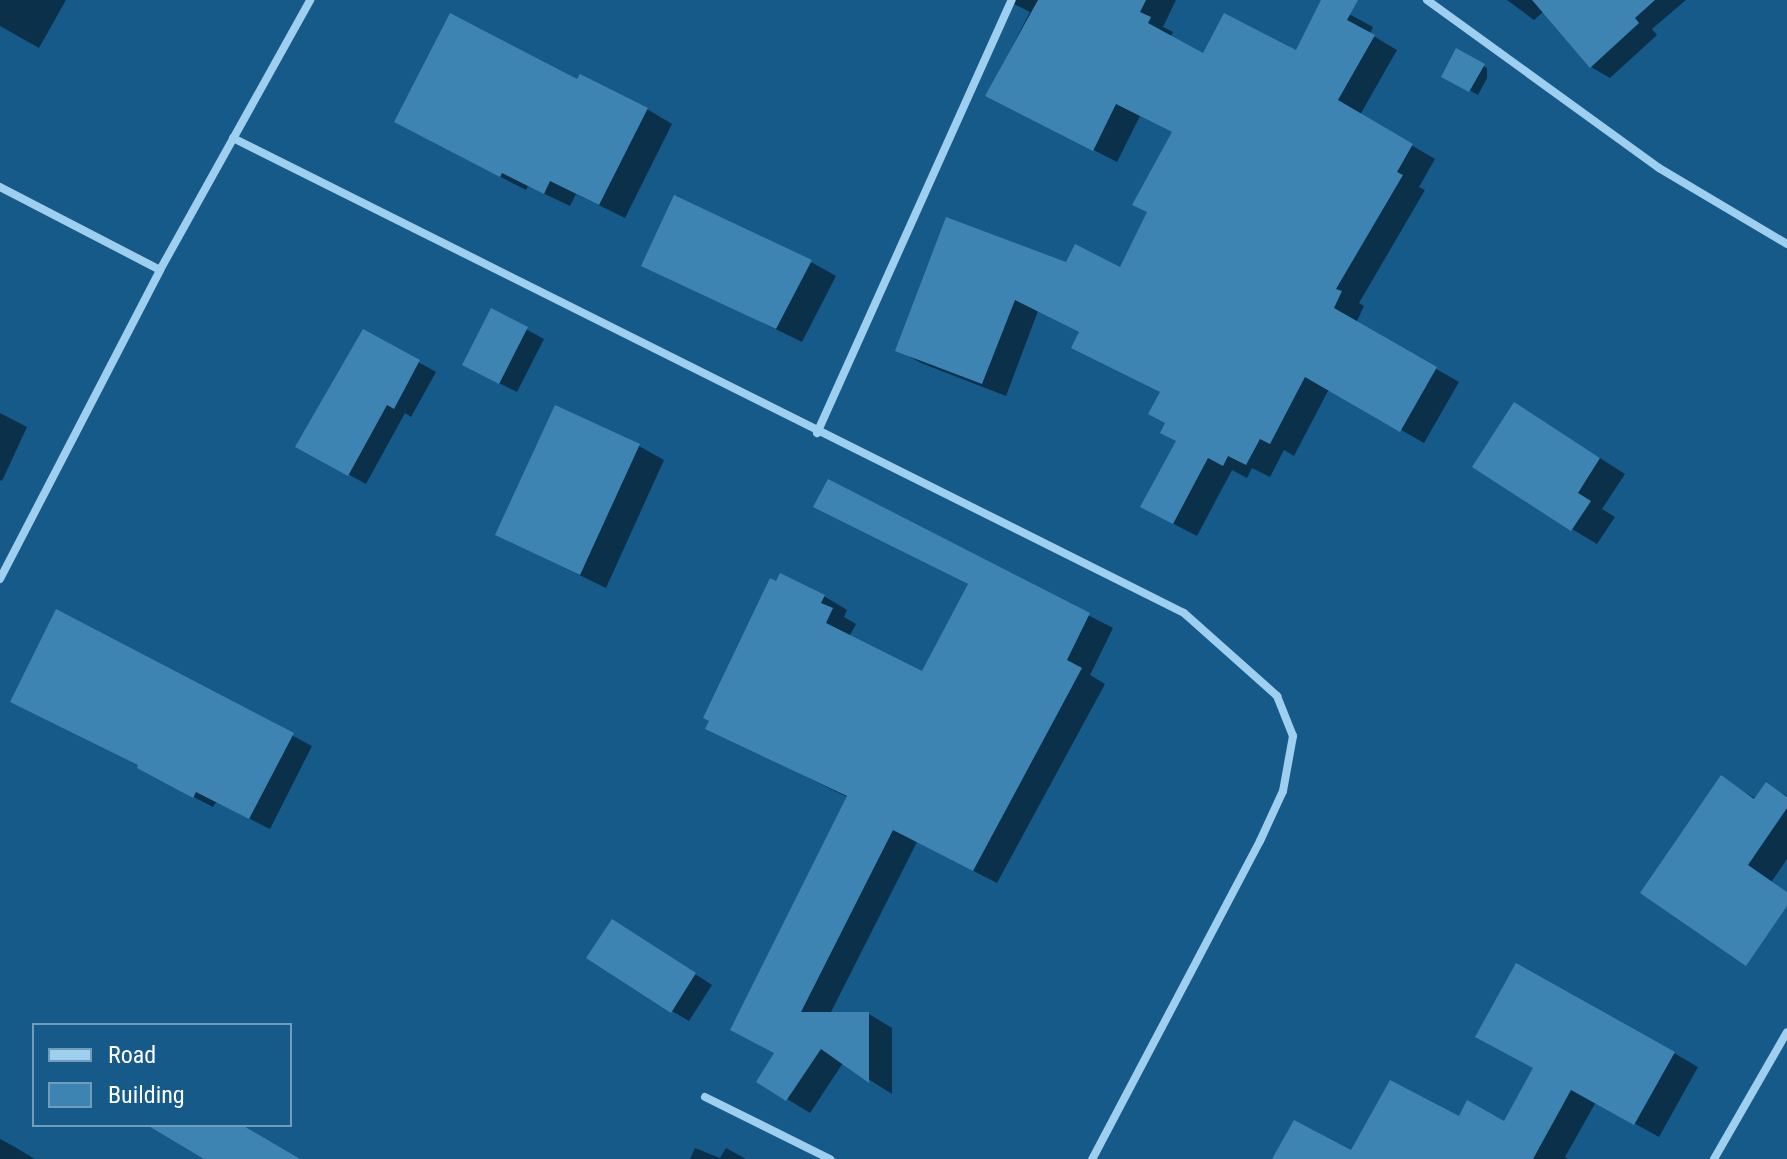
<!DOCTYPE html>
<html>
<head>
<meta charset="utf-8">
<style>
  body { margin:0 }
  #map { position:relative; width:1787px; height:1159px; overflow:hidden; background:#165a8a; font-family:"Roboto Condensed",sans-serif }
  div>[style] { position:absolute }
  .shadow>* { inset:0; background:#0007 }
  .building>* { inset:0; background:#3e84b3 }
  .minor>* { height:8px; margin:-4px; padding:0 4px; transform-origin:4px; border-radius:4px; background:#9ecfef }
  span { translate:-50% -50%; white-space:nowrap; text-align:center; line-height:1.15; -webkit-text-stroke:7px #165a8a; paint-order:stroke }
  .legend { position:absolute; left:32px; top:1023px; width:260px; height:104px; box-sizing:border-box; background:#165a8a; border:2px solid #739cb9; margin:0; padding:10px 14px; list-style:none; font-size:24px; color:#fff }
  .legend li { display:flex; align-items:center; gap:16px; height:40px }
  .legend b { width:40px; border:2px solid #739cb9 }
</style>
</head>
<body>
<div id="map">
  <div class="shadow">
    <div style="clip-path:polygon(0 0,66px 0,39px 48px,0 26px)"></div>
    <div style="clip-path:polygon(1006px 0,1176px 0,1163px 27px,1173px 32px,1170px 38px,1204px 56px,1297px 52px,1323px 0,1373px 27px,1370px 34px,1397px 50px,1360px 115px,1435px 159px,1419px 187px,1425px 190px,1359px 303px,1364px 306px,1356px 323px,1459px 382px,1424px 443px,1329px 389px,1294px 456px,1284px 450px,1270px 477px,1252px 468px,1247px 478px,1232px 470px,1197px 536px,1166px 520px,1178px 441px,1167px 423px,1162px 393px,1081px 333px,1038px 311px,1006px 396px,921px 363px,898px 350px,1067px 264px,1121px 269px,1149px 213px,1174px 133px,1140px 116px,1117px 162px,987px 95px,1030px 12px)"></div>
    <div style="clip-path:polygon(1507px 0,1686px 0,1652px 29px,1657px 35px,1610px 78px,1591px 67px,1544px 11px,1534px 20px)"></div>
    <div style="clip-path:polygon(1457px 51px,1487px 68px,1487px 78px,1478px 95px,1444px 76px)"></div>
    <div style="clip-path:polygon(578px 81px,647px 109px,672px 124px,625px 218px,576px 194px,570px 206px,528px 186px,526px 190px,422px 136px)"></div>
    <div style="clip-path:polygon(811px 262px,836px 276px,802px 342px,644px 265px)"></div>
    <div style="clip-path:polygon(492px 311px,544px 339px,517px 392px,481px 374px)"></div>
    <div style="clip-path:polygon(363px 331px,436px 372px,411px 417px,405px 413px,366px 484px,315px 456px)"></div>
    <div style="clip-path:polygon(0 413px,27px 427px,2px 481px,0 480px)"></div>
    <div style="clip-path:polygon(1539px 419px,1625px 474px,1602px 509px,1615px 517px,1597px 544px,1572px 529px)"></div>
    <div style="clip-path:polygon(639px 446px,664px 460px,606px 588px,497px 535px)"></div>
    <div style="clip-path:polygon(828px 482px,1113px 628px,1090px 675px,1105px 684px,997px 883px,917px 842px,830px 1014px,869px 1014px,892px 1028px,892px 1094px,843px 1063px,810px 1113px,758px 1081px,776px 1053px,849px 798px,708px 728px,824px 596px,847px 610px,844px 617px,856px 624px,849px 637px,923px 674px,970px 585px,816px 507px)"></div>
    <div style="clip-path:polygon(57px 611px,312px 746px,270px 829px,216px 802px,213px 807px,159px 779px)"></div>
    <div style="clip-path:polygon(1722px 778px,1756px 799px,1767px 784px,1787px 796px,1787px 859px,1727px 947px)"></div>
    <div style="clip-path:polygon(629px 931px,712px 985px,689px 1021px,672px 1011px)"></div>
    <div style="clip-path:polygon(1674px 1053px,1698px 1067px,1659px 1137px,1596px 1102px,1565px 1157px,1568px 1159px,1275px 1159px,1351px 1153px,1459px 1119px,1505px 1123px,1535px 1068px)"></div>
    <div style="clip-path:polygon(0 1139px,13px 1146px,35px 1159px,0 1159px)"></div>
    <div style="clip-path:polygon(695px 1148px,720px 1158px,726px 1148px,746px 1159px,690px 1159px)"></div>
  </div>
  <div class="building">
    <div style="clip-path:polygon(1038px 0,1146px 0,1140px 12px,1151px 17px,1148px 23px,1203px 53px,1224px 13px,1296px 50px,1321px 0,1358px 0,1347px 20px,1375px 35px,1338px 100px,1413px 144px,1397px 172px,1403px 175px,1336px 289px,1342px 291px,1334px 308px,1437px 367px,1400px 432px,1305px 377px,1270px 444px,1260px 439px,1246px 465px,1228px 456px,1223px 466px,1208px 458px,1173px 524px,1140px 507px,1176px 441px,1160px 433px,1165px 423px,1148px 414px,1160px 392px,1071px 348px,1079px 332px,1015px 300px,982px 384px,895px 351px,946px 217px,1066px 262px,1075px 244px,1120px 267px,1147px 212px,1132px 205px,1172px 132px,1116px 104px,1093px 151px,985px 96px)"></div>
    <div style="clip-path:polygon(1532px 0,1655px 0,1635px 18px,1639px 23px,1590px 68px)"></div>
    <div style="clip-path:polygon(450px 13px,577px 79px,580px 74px,648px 108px,599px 205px,550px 181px,544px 194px,502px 173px,500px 177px,394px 122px)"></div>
    <div style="clip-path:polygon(1456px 48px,1485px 64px,1469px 92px,1441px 77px)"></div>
    <div style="clip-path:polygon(674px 195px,812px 260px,776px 329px,641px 266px)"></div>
    <div style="clip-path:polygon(491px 308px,528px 327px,499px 384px,462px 365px)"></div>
    <div style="clip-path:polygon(363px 329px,420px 360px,394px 409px,387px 405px,348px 476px,295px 447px)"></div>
    <div style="clip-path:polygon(1514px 402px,1600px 458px,1578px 493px,1591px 501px,1571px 531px,1472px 467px)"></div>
    <div style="clip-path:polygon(555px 405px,640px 444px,580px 575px,495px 535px)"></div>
    <div style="clip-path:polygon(828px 479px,1090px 613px,1067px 660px,1082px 668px,973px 871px,893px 830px,801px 1012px,869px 1012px,869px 1083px,821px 1049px,786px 1101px,756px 1082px,774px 1053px,730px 1030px,847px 796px,705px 729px,709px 721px,703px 718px,770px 578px,776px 581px,780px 573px,825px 595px,821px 603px,833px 608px,826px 623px,922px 671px,968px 584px,813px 507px)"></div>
    <div style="clip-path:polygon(56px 609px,294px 733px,249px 819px,196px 792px,193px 798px,137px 768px,138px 765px,10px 702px)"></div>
    <div style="clip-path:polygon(1721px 775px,1754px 799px,1766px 782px,1787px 797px,1787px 808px,1748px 865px,1787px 892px,1787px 906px,1746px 966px,1640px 893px)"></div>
    <div style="clip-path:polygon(612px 919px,696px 973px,671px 1013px,586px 958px)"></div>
    <div style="clip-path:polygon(1516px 963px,1675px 1052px,1634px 1125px,1571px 1090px,1533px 1159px,1272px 1159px,1294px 1120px,1351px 1150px,1390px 1080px,1459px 1116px,1467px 1100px,1504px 1121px,1533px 1068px,1475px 1037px)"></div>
    <div style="clip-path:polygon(147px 1125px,242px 1125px,300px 1159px,204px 1159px)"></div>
  </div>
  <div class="minor">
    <div style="left:1427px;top:0;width:286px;rotate:35.9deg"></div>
    <div style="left:1659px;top:168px;width:149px;rotate:30.7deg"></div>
    <div style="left:233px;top:138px;width:1063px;rotate:26.54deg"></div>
    <div style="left:1184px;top:613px;width:125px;rotate:41.7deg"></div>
    <div style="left:1277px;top:696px;width:43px;rotate:68.2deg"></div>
    <div style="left:1293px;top:736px;width:56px;rotate:100.3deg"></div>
    <div style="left:1283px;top:791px;width:55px;rotate:114.7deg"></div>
    <div style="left:1260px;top:841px;width:360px;rotate:117.8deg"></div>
    <div style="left:0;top:187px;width:180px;rotate:27.4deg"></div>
    <div style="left:817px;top:433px;width:475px;rotate:-65.8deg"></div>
    <div style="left:0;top:579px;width:348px;rotate:-62.6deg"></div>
    <div style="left:160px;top:270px;width:309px;rotate:-60.9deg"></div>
    <div style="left:705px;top:1097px;width:140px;rotate:26.4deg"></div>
    <div style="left:1714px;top:1159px;width:146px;rotate:-60.1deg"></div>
  </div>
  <ul class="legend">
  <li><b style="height:10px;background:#9ecfef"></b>Road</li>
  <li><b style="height:22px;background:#3e84b3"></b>Building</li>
  </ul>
</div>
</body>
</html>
